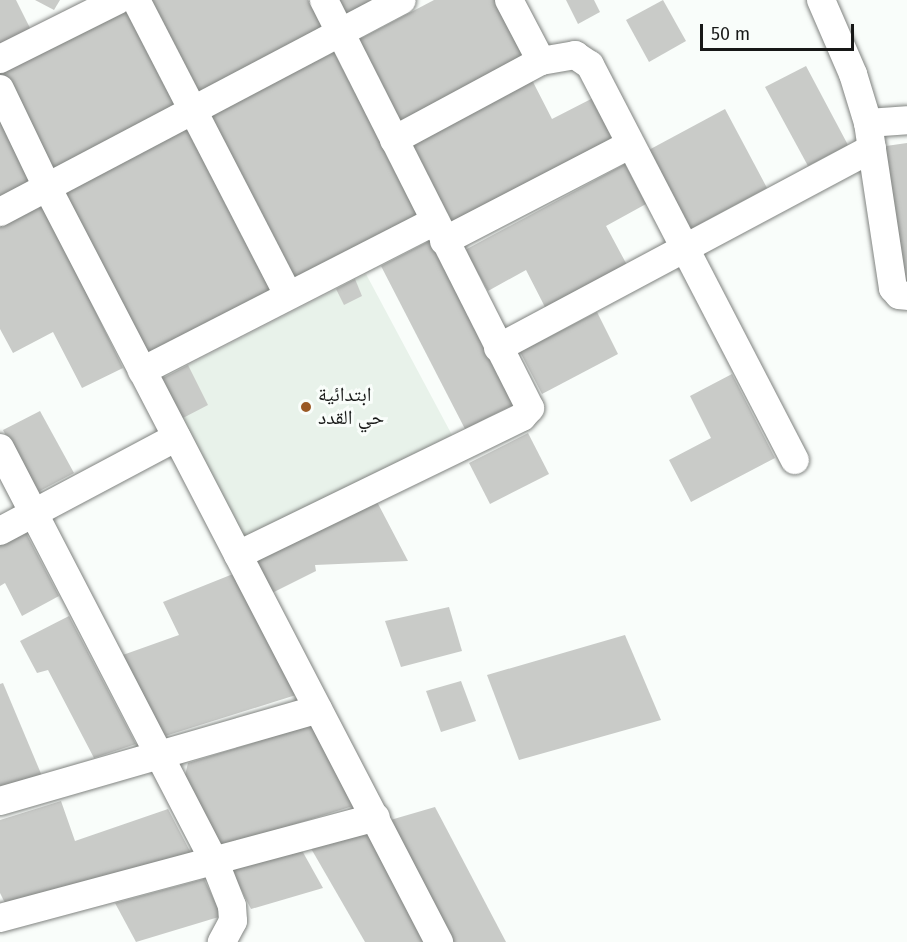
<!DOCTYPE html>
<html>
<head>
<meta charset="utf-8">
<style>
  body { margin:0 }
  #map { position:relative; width:907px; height:942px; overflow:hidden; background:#f9fdfa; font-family:"Fira Sans","Noto Naskh Arabic",sans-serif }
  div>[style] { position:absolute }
  .built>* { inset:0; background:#e8f2ea }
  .building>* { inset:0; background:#c9cbc8 }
  .roads { filter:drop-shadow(0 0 2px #808380) drop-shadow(0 0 2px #808380) }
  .minor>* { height:28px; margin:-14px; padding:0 14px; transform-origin:14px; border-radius:14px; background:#fff }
  .dots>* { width:16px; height:16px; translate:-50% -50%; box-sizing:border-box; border:3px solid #f9fdfa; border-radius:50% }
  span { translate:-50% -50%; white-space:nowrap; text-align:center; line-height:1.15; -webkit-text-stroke:6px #f9fdfa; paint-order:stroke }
  .poi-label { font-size:20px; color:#171817 }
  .left { translate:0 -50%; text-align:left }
  .scale { position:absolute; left:700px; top:24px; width:154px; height:27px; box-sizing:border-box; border:3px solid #171817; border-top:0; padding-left:8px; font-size:18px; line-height:21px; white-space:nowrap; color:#171817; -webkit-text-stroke:4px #f9fdfa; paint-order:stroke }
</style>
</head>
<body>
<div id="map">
  <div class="built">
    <div style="clip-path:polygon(366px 274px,452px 435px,242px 539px,161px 379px)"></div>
  </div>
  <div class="building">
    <div style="clip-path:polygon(0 0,16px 0,31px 30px,0 46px)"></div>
    <div style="clip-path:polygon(35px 0,60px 0,54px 10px)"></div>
    <div style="clip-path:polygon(147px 0,308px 0,324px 31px,196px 97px)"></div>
    <div style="clip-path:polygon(337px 0,380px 0,346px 17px)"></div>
    <div style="clip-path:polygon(434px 0,498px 0,527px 56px,399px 121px,358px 40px)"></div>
    <div style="clip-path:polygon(566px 0,594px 0,600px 12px,578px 24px)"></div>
    <div style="clip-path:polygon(663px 0,686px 41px,649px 62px,626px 20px)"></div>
    <div style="clip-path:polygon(128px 7px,179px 106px,52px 170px,2px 72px)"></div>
    <div style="clip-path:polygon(334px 52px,419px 216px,291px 282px,206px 117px)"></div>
    <div style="clip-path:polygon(806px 66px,848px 145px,808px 166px,765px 87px)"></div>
    <div style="clip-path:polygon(532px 80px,552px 119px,593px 98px,614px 137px,453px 223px,411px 145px)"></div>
    <div style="clip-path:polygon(725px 109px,767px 188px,687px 231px,645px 152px)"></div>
    <div style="clip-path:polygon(0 119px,32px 181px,0 197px)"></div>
    <div style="clip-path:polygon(189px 126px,273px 291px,148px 355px,63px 191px)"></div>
    <div style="clip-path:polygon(907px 143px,907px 282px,903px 278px,879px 147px)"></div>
    <div style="clip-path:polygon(625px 164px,646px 204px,606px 226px,627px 265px,546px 309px,526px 270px,488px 291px,465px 250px)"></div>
    <div style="clip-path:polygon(42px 202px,123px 368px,82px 388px,53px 332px,13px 353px,0 329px,0 223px)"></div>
    <div style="clip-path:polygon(431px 240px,515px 404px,465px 429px,381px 266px)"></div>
    <div style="clip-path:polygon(355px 279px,362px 296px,344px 305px,336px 289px)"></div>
    <div style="clip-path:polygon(597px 312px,618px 354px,542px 394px,520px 352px)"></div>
    <div style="clip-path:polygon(188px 365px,208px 405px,181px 419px,161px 379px)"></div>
    <div style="clip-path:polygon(732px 374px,775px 458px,691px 502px,669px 460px,711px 438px,690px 396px)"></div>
    <div style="clip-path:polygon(40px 411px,74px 473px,36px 493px,3px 430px)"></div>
    <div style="clip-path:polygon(528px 433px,549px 474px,490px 504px,469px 463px)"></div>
    <div style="clip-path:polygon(375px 498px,408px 561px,315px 565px,316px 571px,270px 594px,254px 560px)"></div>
    <div style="clip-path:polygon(25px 531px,59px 596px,22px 616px,5px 583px,0 586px,0 544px)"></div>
    <div style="clip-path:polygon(233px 574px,296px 695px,162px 737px,120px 656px,179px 635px,163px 602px)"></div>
    <div style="clip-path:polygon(449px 607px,462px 651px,401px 667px,385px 621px)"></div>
    <div style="clip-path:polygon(69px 616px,91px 658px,136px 744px,94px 758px,48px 670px,37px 673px,20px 641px)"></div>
    <div style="clip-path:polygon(625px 635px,661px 720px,519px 760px,487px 675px)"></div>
    <div style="clip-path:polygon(461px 681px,476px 721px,441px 732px,426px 691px)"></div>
    <div style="clip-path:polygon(3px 683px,42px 776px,0 787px,0 684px)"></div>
    <div style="clip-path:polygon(311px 725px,353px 806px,219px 848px,184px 779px,188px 763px)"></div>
    <div style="clip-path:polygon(61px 801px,75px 841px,168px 809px,192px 855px,8px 909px,0 893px,0 820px)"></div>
    <div style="clip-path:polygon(435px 807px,506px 942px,452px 942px,387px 821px)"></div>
    <div style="clip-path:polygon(365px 828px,423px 942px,365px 942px,309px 845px)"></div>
    <div style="clip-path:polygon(300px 847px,323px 888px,251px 909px,230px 868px)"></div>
    <div style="clip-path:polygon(204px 879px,222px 916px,136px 942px,115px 903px)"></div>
  </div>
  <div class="roads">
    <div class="minor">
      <div style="left:136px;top:0;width:331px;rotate:62.7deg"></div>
      <div style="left:509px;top:0;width:69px;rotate:62.3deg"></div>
      <div style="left:541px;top:61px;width:35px;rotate:-10deg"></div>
      <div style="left:575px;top:55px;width:18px;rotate:34deg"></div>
      <div style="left:590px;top:65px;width:445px;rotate:62.6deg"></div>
      <div style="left:821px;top:0;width:81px;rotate:66.6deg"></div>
      <div style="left:853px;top:74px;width:51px;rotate:73deg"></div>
      <div style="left:868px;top:123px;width:167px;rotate:81.4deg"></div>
      <div style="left:893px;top:288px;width:9px;rotate:49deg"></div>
      <div style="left:899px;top:295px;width:8px;rotate:7deg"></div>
      <div style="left:0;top:59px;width:132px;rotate:-26.6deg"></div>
      <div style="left:0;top:89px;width:109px;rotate:64.4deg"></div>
      <div style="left:47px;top:187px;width:851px;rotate:62.56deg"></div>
      <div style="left:868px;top:123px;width:39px;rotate:-4deg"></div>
      <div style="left:394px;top:140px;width:167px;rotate:-28.3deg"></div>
      <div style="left:0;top:212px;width:454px;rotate:-27.8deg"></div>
      <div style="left:444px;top:241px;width:208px;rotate:-27.4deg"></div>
      <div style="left:498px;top:348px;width:424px;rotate:-28.1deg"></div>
      <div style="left:142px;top:371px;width:329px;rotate:-27.1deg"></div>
      <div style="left:0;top:448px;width:467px;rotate:62.6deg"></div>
      <div style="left:215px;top:863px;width:46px;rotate:68.4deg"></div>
      <div style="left:232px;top:906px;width:15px;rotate:86deg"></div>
      <div style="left:233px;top:921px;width:24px;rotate:118deg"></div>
      <div style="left:0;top:531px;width:200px;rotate:-28deg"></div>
      <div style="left:238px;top:555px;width:316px;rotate:-25.9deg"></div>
      <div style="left:522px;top:417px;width:12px;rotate:-48deg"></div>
      <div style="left:530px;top:408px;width:457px;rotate:-116.8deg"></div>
      <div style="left:0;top:801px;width:331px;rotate:-16.1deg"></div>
      <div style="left:0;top:918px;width:389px;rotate:-15deg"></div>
    </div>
  </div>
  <div class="dots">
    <div style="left:306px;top:407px;background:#9a5924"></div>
  </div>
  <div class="poi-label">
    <span class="left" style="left:318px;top:406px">ابتدائية<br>حي القدد</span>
  </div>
  <div class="scale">50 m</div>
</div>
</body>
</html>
